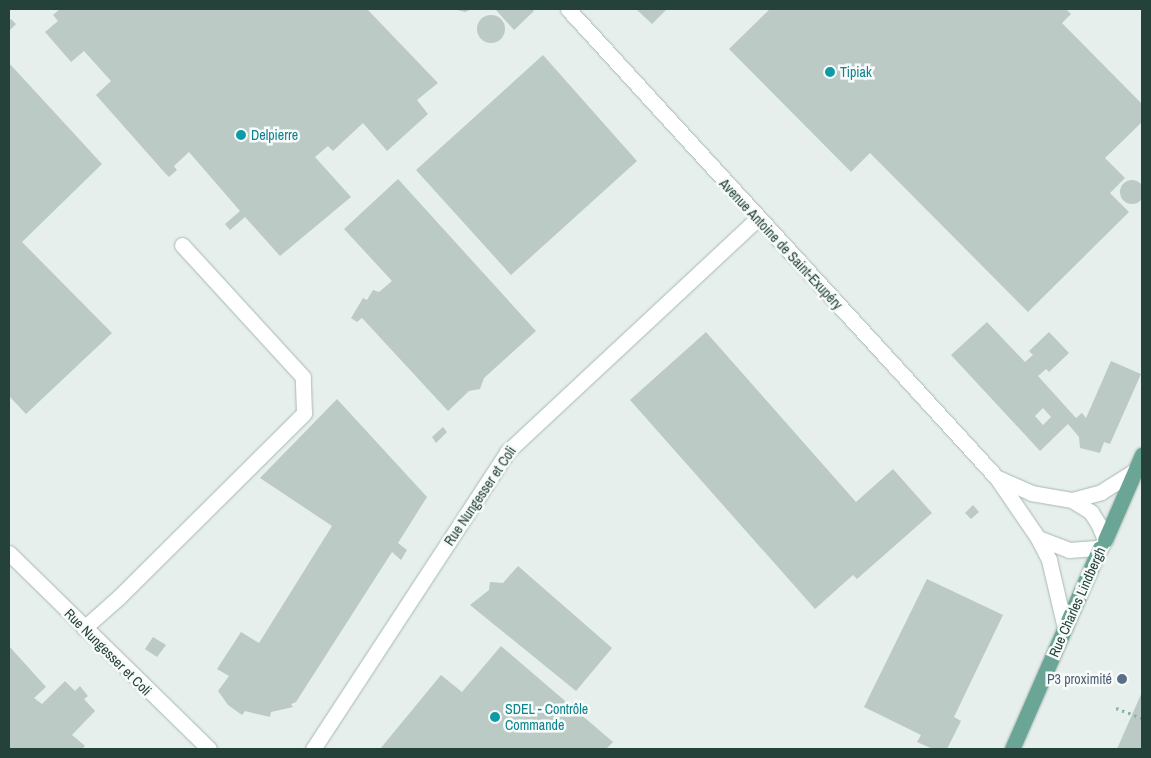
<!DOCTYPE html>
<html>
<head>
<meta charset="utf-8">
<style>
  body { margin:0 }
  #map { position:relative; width:1151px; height:758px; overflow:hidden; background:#e6efeb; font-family:"Archivo Narrow",sans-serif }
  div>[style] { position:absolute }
  .building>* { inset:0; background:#bbcac4 }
  .round { border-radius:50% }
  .path>* { height:3px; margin-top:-1.5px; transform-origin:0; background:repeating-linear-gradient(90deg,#86b3a5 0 2.5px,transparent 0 6.5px) }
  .roads { filter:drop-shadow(0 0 1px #a8b8b2) drop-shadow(0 0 1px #a8b8b2) }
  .minor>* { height:15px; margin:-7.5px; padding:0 7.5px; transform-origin:7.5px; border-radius:7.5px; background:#fff }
  .major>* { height:15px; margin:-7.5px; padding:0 7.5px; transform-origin:7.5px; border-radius:7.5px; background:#6aa596 }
  .dots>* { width:14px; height:14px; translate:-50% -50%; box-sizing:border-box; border:2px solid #f7fbf9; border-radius:50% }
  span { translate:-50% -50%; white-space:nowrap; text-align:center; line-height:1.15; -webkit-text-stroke:5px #f7fbf9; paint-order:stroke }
  .culture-label { font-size:14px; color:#0d838f }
  .left { translate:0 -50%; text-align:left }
  .street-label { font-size:14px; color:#24423a }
  .service-label { font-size:14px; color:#4e5e75 }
  .right { translate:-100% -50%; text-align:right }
  .frame { position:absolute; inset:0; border:10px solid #24423a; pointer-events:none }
</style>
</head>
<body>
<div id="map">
  <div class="building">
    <div style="clip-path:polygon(60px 9px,367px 9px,438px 83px,417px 100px,428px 114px,387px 151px,363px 123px,333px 151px,328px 146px,315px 157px,351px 197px,280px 256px,245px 217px,230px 230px,225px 224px,240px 211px,189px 152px,174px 166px,177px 170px,169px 177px,165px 173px,96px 95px,111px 81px,84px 51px,71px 62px,45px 32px,58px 21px,53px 15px)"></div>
    <div style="clip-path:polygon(453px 9px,472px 9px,465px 12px)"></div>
    <div style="clip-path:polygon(495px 9px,532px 9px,534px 11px,514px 30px)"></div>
    <div style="clip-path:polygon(636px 9px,667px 9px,652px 24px)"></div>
    <div style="clip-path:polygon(770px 9px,1066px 9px,1071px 14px,1062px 23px,1142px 104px,1142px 122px,1105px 158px,1125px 178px,1110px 193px,1129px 212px,1028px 312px,870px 153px,851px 172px,729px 49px)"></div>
    <div class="round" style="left:477px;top:15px;width:28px;height:28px"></div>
    <div style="clip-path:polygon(11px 19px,16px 24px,9px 31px,9px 21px)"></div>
    <div style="clip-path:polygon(543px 55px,637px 161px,511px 275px,416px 170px)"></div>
    <div style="clip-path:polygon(9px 63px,102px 164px,22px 242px,112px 333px,26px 414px,9px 396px)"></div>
    <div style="clip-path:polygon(398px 179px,536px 331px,484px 378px,480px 389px,469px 391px,448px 411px,362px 318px,357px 322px,351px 318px,363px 298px,367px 300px,373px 290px,379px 292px,392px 281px,344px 229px)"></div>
    <div class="round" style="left:1120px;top:180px;width:24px;height:24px"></div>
    <div style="clip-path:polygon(evenodd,987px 322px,1025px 362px,1033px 355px,1029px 351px,1049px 332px,1069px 353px,1049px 372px,1046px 369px,1038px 376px,1076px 418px,1082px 413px,1086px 418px,1111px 361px,1141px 374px,1110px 444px,1104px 442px,1100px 453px,1080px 448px,1079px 437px,1068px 424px,1040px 451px,951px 355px,987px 322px,1043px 408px,1051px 417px,1043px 425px,1035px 416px,1043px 408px)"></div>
    <div style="clip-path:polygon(706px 332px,856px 502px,893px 469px,932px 513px,857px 579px,853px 575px,815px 609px,630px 400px)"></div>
    <div style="clip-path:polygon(337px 399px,427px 497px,398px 543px,407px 550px,401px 560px,392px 552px,296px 702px,291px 704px,293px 707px,271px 712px,270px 717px,245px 711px,242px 715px,228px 705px,218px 691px,229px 676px,217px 669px,241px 632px,259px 643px,332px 526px,260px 478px)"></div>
    <div style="clip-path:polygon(443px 427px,447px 432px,436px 443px,432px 437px)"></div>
    <div style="clip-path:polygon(973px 505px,979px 512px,971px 519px,965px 513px)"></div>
    <div style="clip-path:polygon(518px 566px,612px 648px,576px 691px,470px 605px,489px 590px,490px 582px,503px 583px)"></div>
    <div style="clip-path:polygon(927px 579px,1003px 615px,954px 717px,961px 721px,947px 749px,933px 749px,917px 742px,921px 735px,864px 707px)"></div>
    <div style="clip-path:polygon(153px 637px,166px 645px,157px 657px,145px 649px)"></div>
    <div style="clip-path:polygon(9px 646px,46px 687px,34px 698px,42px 704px,65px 681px,75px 691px,80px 686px,88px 696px,84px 699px,95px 711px,72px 735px,85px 746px,82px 749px,9px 749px)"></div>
    <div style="clip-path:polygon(501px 646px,613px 742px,606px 749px,380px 749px,441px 675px,462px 692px)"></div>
    <div style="clip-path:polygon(1142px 692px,1142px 749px,1117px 749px)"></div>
  </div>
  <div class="path">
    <div style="left:1116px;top:708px;width:28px;rotate:21deg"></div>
  </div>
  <div class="roads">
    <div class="minor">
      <div style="left:568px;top:9px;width:636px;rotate:47.55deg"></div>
      <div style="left:997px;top:478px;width:73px;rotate:55.7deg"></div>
      <div style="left:1038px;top:538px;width:25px;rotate:63deg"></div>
      <div style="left:1049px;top:560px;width:70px;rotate:76.8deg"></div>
      <div style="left:998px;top:478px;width:36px;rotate:24deg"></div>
      <div style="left:1031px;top:493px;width:42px;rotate:9.7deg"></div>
      <div style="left:1072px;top:500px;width:30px;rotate:-15deg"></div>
      <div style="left:1101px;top:492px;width:41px;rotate:-32.2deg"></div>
      <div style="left:1038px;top:538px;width:33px;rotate:21deg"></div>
      <div style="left:1069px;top:550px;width:31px;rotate:-4deg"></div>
      <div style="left:1100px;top:548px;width:9px;rotate:-58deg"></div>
      <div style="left:1105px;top:540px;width:16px;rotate:-112deg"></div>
      <div style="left:1099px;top:525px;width:15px;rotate:-122deg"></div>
      <div style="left:1091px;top:512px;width:22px;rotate:-148deg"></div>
      <div style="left:9px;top:553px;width:280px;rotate:44.4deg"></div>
      <div style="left:84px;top:628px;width:47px;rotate:-41.5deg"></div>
      <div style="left:119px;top:597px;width:261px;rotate:-44.8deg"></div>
      <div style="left:304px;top:413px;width:36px;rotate:-92deg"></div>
      <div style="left:303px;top:377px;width:179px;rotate:-132.5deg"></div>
      <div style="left:313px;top:749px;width:355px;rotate:-56.8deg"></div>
      <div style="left:507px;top:452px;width:342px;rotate:-43deg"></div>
    </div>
    <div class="major">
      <div style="left:1105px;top:540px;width:93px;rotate:-66.5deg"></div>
      <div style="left:1012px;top:749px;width:219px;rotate:-66.4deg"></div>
    </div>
  </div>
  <div class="dots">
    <div style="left:830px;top:72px;background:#0f9aa8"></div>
    <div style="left:241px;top:135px;background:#0f9aa8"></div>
    <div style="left:1122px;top:679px;background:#5c6f8a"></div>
    <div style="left:495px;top:717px;background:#0f9aa8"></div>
  </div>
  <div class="culture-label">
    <span class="left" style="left:840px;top:72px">Tipiak</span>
    <span class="left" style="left:251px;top:135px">Delpierre</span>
    <span class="left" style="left:505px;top:717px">SDEL - Contrôle<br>Commande</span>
  </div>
  <div class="street-label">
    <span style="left:781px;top:244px;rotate:47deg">Avenue Antoine de Saint-Exupéry</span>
    <span style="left:480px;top:496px;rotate:-56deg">Rue Nungesser et Coli</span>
    <span style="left:1077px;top:602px;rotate:-66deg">Rue Charles Lindbergh</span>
    <span style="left:108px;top:652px;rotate:45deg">Rue Nungesser et Coli</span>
  </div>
  <div class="service-label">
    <span class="right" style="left:1112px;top:679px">P3 proximité</span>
  </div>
  <div class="frame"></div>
</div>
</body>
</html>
